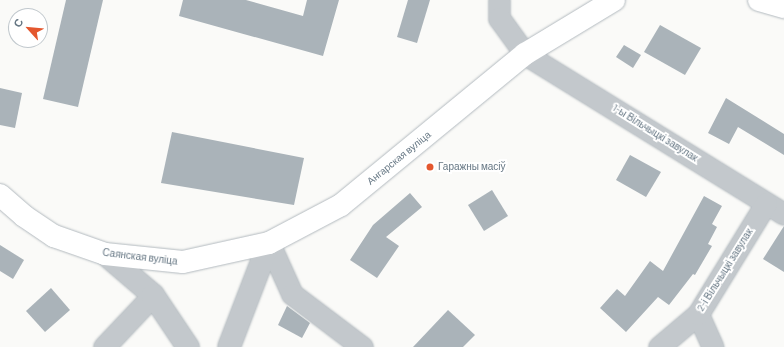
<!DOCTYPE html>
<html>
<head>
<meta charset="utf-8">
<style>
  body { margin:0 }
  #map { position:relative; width:784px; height:347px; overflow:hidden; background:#fafaf8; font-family:Barlow,sans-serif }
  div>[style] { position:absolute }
  .building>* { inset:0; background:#aab3b9 }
  .roads { filter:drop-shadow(0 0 1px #b3babf) drop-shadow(0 0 1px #b3babf) }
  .minor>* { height:21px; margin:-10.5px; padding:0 10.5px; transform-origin:10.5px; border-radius:10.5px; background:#c3c8cc }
  .tertiary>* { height:22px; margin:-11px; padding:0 11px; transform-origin:11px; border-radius:11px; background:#c3c8cc }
  .secondary>* { height:22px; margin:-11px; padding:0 11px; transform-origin:11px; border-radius:11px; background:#fff }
  .dots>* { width:11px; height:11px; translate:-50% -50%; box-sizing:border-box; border:2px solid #fff; border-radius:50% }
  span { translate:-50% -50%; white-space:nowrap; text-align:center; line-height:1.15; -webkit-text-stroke:4px #fff; paint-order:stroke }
  .street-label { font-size:10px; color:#657683 }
  .poi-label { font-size:10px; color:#657683 }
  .left { translate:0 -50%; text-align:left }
  .north { position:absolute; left:8px; top:8px; width:40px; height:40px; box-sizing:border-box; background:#fff; border:1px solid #c1c8cd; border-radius:50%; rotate:297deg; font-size:11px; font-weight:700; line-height:16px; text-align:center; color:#657683 }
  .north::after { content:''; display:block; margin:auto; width:14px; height:18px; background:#e4572e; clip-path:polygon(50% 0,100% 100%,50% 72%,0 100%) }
</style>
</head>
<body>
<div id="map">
  <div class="building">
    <div style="clip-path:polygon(66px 0,103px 0,78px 107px,43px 99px)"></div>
    <div style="clip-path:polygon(183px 0,246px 0,303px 16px,307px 0,339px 0,323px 56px,179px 16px)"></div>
    <div style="clip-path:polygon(408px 0,430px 0,417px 43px,397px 37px)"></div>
    <div style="clip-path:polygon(660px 25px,701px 48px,685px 75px,644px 52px)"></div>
    <div style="clip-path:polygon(624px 45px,641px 55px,633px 68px,616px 57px)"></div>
    <div style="clip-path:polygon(0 88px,22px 93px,15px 128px,0 125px)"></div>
    <div style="clip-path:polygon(726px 98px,784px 134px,784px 155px,738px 127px,729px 144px,708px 133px)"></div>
    <div style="clip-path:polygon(172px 132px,304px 158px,294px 205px,161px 183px)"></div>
    <div style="clip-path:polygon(630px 155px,661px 172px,646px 197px,616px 180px)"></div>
    <div style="clip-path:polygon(492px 190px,508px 216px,484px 231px,468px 205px)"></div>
    <div style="clip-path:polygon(410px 193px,422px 207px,386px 237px,399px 246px,377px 278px,350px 260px,373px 225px)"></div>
    <div style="clip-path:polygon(704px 196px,722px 206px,712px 224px,717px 227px,708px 244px,712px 246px,695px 275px,693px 274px,669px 305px,658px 297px,626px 332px,600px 308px,617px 289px,625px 296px,650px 261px,663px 271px)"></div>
    <div style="clip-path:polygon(784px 226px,784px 272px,763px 259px)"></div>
    <div style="clip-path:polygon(0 245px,24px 260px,13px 279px,0 271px)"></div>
    <div style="clip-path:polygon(51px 288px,70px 310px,45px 332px,26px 311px)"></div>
    <div style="clip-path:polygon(287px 306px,310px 323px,302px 338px,278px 325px)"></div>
    <div style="clip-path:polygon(448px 310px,475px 335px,463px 347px,413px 347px)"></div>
  </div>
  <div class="roads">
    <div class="minor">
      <div style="left:499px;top:0;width:18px;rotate:90deg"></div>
      <div style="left:499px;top:18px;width:44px;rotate:54.2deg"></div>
      <div style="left:525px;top:54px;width:304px;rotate:31.7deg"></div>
      <div style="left:269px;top:243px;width:56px;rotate:65.7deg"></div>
      <div style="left:292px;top:294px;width:88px;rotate:37.1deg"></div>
      <div style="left:698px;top:314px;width:36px;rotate:66deg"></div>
      <div style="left:104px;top:347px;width:71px;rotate:-46.7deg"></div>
      <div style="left:659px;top:347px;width:51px;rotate:-40.2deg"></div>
      <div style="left:698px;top:314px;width:130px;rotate:-58.5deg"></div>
    </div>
    <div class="tertiary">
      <div style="left:105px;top:254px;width:63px;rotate:40.5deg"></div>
      <div style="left:153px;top:295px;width:63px;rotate:56.1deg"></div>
      <div style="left:229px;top:347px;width:111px;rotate:-69deg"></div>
    </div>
    <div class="secondary">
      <div style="left:759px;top:0;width:26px;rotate:16deg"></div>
      <div style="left:0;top:195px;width:32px;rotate:41deg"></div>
      <div style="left:24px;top:216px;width:36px;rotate:34deg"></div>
      <div style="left:54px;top:236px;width:54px;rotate:19.4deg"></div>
      <div style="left:105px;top:254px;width:78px;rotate:5.9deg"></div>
      <div style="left:183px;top:262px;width:88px;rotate:-12.5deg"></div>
      <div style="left:269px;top:243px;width:81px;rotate:-27.8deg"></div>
      <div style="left:341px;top:205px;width:238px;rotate:-39.4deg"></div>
      <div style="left:525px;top:54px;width:104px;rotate:-31.2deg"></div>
    </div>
  </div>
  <div class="dots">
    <div style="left:430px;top:167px;background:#e4572e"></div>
  </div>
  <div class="street-label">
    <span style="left:655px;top:133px;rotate:32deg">1-ы Вільчыцкі завулак</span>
    <span style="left:399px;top:158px;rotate:-39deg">Ангарская вуліца</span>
    <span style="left:140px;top:257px;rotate:7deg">Саянская вуліца</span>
    <span style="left:725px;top:270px;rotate:-58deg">2-і Вільчыцкі завулак</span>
  </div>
  <div class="poi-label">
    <span class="left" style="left:438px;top:167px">Гаражны масіў</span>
  </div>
  <div class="north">С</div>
</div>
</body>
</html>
